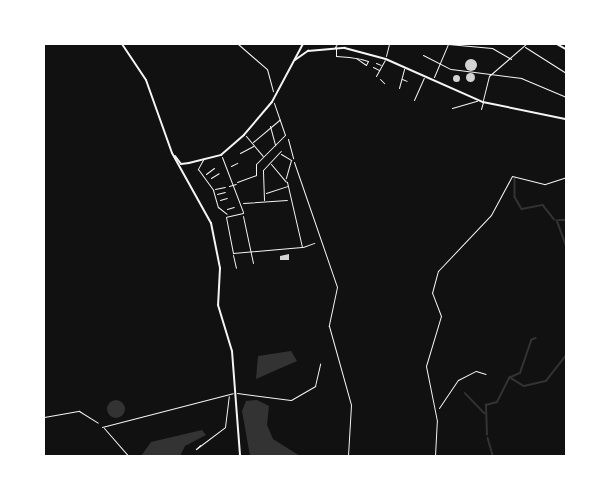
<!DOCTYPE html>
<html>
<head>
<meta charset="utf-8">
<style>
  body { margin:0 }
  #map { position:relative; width:610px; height:500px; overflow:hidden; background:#111; font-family:"Varela Round",sans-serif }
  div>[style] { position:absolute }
  .water>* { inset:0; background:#333 }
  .round { border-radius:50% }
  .stream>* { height:1.5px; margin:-0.75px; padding:0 0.75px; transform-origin:0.75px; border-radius:0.75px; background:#333 }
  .building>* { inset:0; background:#d3d3d3 }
  .path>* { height:1px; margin:-0.5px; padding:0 0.5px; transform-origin:0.5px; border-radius:0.5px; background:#f5f5f5 }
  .service>* { height:1px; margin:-0.5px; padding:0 0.5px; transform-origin:0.5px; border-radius:0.5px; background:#f5f5f5 }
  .minor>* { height:1px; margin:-0.5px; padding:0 0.5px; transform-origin:0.5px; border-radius:0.5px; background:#f5f5f5 }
  .tertiary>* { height:1.5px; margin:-0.75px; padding:0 0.75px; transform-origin:0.75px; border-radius:0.75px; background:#f5f5f5 }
  .primary>* { height:2px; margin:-1px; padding:0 1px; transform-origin:1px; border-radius:1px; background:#f5f5f5 }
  span { translate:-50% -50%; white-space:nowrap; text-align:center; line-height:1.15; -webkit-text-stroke:4.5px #fff; paint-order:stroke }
  .frame { position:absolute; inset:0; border:45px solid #fff; pointer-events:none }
</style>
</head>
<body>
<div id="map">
  <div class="water">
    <div style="clip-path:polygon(291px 351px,297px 361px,256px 379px,258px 356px)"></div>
    <div class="round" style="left:107px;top:400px;width:18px;height:18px"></div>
    <div style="clip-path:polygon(257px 400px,269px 406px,267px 425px,273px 439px,300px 456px,250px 456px,242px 411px,246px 401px)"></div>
    <div style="clip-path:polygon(202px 430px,206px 435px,185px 446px,180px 456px,141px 456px,151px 442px)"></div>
  </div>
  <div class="stream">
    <div style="left:515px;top:178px;width:19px;rotate:90deg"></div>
    <div style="left:515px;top:197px;width:14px;rotate:60deg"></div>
    <div style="left:522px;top:209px;width:21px;rotate:-11deg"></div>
    <div style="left:543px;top:205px;width:18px;rotate:52deg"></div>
    <div style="left:557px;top:220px;width:27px;rotate:70deg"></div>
    <div style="left:559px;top:220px;width:7px"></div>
    <div style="left:531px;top:340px;width:5px;rotate:-22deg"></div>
    <div style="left:511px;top:377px;width:10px;rotate:-24deg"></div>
    <div style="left:520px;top:373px;width:34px;rotate:-71deg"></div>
    <div style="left:511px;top:378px;width:15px;rotate:32deg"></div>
    <div style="left:524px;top:386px;width:23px;rotate:-13deg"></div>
    <div style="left:546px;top:381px;width:33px;rotate:-52deg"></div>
    <div style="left:465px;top:393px;width:28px;rotate:46deg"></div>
    <div style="left:487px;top:435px;width:30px;rotate:-92deg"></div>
    <div style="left:486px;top:405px;width:11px;rotate:-15deg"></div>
    <div style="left:497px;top:402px;width:28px;rotate:-63deg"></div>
    <div style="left:488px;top:438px;width:19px;rotate:74deg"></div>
  </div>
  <div class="building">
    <div class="round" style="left:465px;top:59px;width:12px;height:12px"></div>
    <div class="round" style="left:465.5px;top:72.5px;width:9px;height:9px"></div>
    <div class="round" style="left:452.5px;top:74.5px;width:7px;height:7px"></div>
    <div style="clip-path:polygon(289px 254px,289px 260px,280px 260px,280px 256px)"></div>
  </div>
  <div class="path">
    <div style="left:238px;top:44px;width:38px;rotate:41deg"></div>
    <div style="left:267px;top:69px;width:23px;rotate:75deg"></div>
    <div style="left:288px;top:139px;width:20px;rotate:75deg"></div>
    <div style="left:294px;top:162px;width:132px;rotate:71deg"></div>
    <div style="left:337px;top:287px;width:40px;rotate:102deg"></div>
    <div style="left:329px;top:326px;width:82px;rotate:74.4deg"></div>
    <div style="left:351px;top:405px;width:51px;rotate:93.4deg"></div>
    <div style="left:206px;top:174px;width:10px;rotate:-37deg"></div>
    <div style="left:211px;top:178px;width:9px;rotate:-32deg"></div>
    <div style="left:217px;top:194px;width:8px;rotate:-14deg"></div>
    <div style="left:220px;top:200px;width:7px;rotate:-16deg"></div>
    <div style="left:227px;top:209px;width:7px;rotate:-16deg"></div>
    <div style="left:439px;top:408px;width:34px;rotate:-56deg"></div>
    <div style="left:458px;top:380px;width:20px;rotate:-27deg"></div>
    <div style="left:476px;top:371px;width:10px;rotate:17deg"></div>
    <div style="left:44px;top:417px;width:36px;rotate:-10deg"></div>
    <div style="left:79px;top:411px;width:22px;rotate:32deg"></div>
  </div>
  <div class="service">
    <div style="left:481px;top:109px;width:7px;rotate:-74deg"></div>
    <div style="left:281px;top:154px;width:12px;rotate:31deg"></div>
    <div style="left:291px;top:160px;width:19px;rotate:106deg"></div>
    <div style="left:271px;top:164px;width:23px;rotate:50deg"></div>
    <div style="left:266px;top:193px;width:23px;rotate:-18deg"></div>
    <div style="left:264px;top:200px;width:30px;rotate:-92deg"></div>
    <div style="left:263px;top:170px;width:26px;rotate:-47deg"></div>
    <div style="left:237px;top:393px;width:54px;rotate:7.4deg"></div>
    <div style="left:291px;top:400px;width:28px;rotate:-30deg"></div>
    <div style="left:315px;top:386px;width:23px;rotate:-77deg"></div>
    <div style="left:104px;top:428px;width:37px;rotate:49deg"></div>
  </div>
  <div class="minor">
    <div style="left:279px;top:44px;width:5px"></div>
    <div style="left:448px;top:44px;width:44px;rotate:5.2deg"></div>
    <div style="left:492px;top:48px;width:22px;rotate:30deg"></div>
    <div style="left:335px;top:47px;width:4px;rotate:-56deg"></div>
    <div style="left:336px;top:47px;width:9px;rotate:90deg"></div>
    <div style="left:336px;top:56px;width:13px;rotate:4deg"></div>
    <div style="left:349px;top:57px;width:12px;rotate:9deg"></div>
    <div style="left:361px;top:59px;width:7px;rotate:16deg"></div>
    <div style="left:368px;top:61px;width:4px;rotate:117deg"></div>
    <div style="left:366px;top:65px;width:12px;rotate:-145deg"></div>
    <div style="left:525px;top:47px;width:49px;rotate:32.4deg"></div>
    <div style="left:423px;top:55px;width:31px;rotate:27deg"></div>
    <div style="left:451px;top:69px;width:71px;rotate:7.3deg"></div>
    <div style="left:521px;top:78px;width:49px;rotate:22.9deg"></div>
    <div style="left:386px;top:56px;width:12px;rotate:-76deg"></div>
    <div style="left:376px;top:63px;width:5px;rotate:22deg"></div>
    <div style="left:373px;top:67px;width:7px;rotate:27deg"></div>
    <div style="left:376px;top:76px;width:18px;rotate:-61deg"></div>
    <div style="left:434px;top:77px;width:36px;rotate:-67deg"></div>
    <div style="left:380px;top:79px;width:6px;rotate:45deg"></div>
    <div style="left:402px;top:79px;width:5px;rotate:22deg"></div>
    <div style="left:399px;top:88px;width:20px;rotate:-75deg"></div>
    <div style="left:414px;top:100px;width:24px;rotate:-66deg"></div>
    <div style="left:483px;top:100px;width:25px;rotate:-76deg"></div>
    <div style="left:489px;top:76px;width:49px;rotate:-40.9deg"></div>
    <div style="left:452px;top:108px;width:26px;rotate:-16deg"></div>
    <div style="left:270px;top:126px;width:20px;rotate:75deg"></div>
    <div style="left:246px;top:136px;width:26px;rotate:50deg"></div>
    <div style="left:253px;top:142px;width:35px;rotate:-40deg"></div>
    <div style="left:240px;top:153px;width:15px;rotate:-28deg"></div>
    <div style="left:222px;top:157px;width:59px;rotate:69.1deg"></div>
    <div style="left:204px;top:158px;width:13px;rotate:119deg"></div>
    <div style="left:198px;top:169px;width:26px;rotate:54deg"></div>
    <div style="left:231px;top:166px;width:7px;rotate:-27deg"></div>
    <div style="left:237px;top:182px;width:20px;rotate:-20deg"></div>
    <div style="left:256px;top:175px;width:11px;rotate:-90deg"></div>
    <div style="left:256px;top:164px;width:41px;rotate:-45deg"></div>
    <div style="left:285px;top:135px;width:34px;rotate:-109deg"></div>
    <div style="left:229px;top:186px;width:7px;rotate:-16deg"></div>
    <div style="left:215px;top:189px;width:10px;rotate:-11deg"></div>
    <div style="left:213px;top:190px;width:18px;rotate:74deg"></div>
    <div style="left:218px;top:207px;width:11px;rotate:38deg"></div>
    <div style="left:243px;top:203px;width:44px;rotate:-3.9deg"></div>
    <div style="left:243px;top:213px;width:17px;rotate:167deg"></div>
    <div style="left:226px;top:217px;width:37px;rotate:79deg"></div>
    <div style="left:233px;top:253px;width:69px;rotate:-5deg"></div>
    <div style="left:302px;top:247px;width:67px;rotate:-103deg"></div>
    <div style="left:243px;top:216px;width:48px;rotate:78deg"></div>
    <div style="left:303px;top:247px;width:12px;rotate:-20deg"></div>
    <div style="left:233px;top:255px;width:13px;rotate:77deg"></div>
    <div style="left:102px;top:427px;width:135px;rotate:-14.5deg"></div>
    <div style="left:200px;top:445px;width:6px;rotate:135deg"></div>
    <div style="left:196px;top:449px;width:36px;rotate:-37deg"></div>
    <div style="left:225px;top:427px;width:31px;rotate:-83deg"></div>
    <div style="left:435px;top:456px;width:35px;rotate:-87deg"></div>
    <div style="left:437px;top:421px;width:56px;rotate:-101.3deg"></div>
    <div style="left:426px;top:366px;width:52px;rotate:-73.3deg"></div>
    <div style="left:441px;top:316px;width:25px;rotate:-111deg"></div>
    <div style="left:432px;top:293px;width:23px;rotate:-75deg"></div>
    <div style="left:438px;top:271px;width:77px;rotate:-46.6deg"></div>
    <div style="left:491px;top:215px;width:44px;rotate:-61.7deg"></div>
    <div style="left:512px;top:176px;width:34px;rotate:14deg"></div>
    <div style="left:545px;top:184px;width:22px;rotate:-18deg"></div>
  </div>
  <div class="tertiary">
    <div style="left:557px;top:44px;width:10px;rotate:29deg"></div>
    <div style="left:295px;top:60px;width:16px;rotate:-35deg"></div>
    <div style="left:308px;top:51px;width:37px;rotate:-5deg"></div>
    <div style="left:345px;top:48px;width:42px;rotate:15deg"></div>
    <div style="left:386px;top:59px;width:106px;rotate:23.9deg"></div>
    <div style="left:483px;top:102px;width:85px;rotate:11.6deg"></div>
    <div style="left:189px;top:163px;width:33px;rotate:-14deg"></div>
    <div style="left:221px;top:155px;width:30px;rotate:-41deg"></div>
    <div style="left:244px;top:135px;width:43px;rotate:-49.7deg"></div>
    <div style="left:272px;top:102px;width:66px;rotate:-61.9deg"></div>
  </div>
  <div class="primary">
    <div style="left:122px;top:44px;width:43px;rotate:56.3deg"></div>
    <div style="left:146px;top:80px;width:77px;rotate:70.4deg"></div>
    <div style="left:172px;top:153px;width:80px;rotate:60.9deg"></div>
    <div style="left:211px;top:223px;width:46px;rotate:78.7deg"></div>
    <div style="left:220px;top:268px;width:37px;rotate:93deg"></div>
    <div style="left:218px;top:305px;width:48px;rotate:73.1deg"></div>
    <div style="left:232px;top:351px;width:105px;rotate:85.6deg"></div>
    <div style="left:175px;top:156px;width:10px;rotate:53deg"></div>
    <div style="left:181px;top:164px;width:8px;rotate:-7deg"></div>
  </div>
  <div class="frame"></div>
</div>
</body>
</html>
